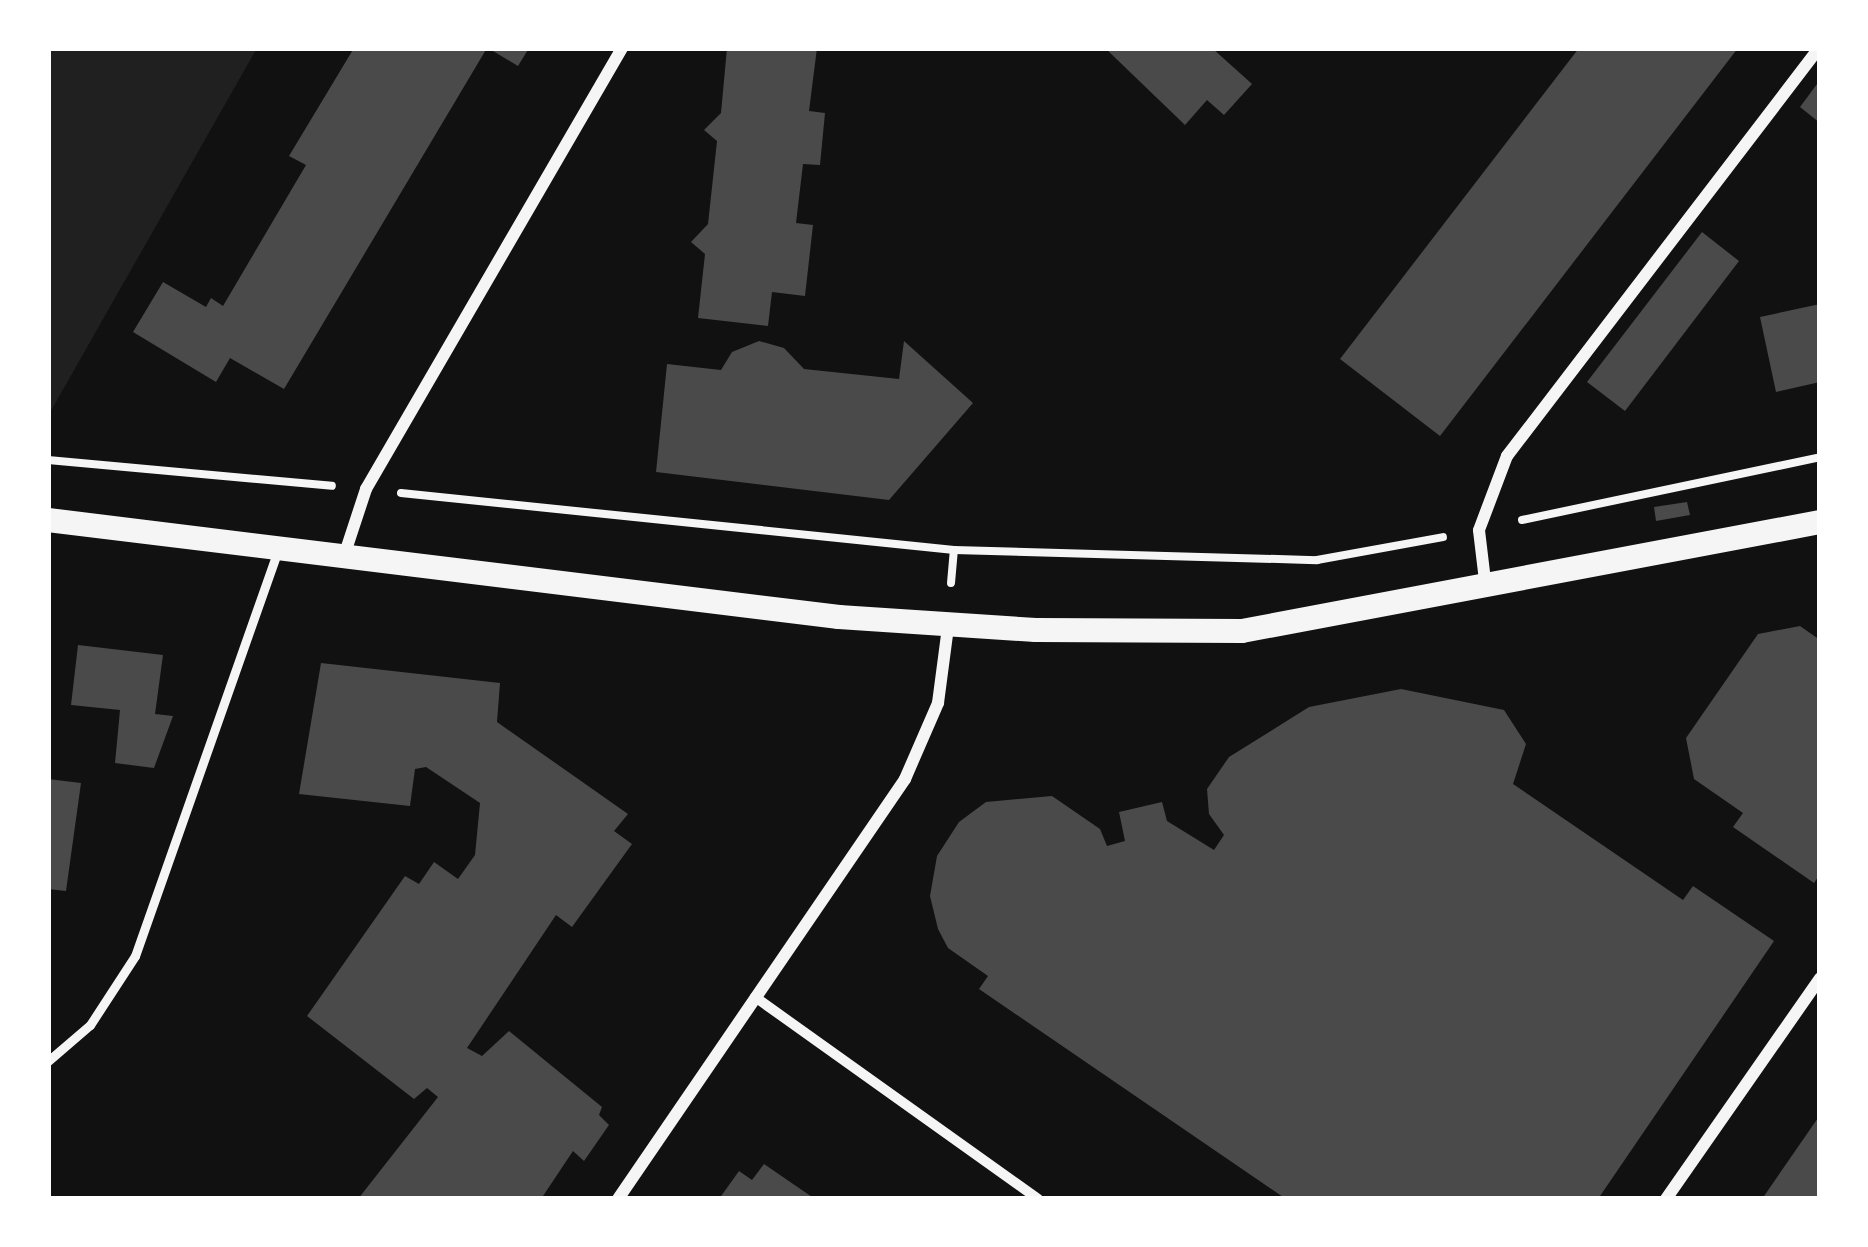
<!DOCTYPE html>
<html>
<head>
<meta charset="utf-8">
<style>
  body { margin:0 }
  #map { position:relative; width:1868px; height:1247px; overflow:hidden; background:#111; font-family:Roboto,sans-serif }
  div>[style] { position:absolute }
  .green>* { inset:0; background:#202020 }
  .building>* { inset:0; background:#4a4a4a }
  .path>* { height:8px; margin:-4px; padding:0 4px; transform-origin:4px; border-radius:4px; background:#f5f5f5 }
  .service>* { height:9px; margin:-4.5px; padding:0 4.5px; transform-origin:4.5px; border-radius:4.5px; background:#f5f5f5 }
  .pedestrian>* { height:10px; margin:-5px; padding:0 5px; transform-origin:5px; border-radius:5px; background:#f5f5f5 }
  .minor>* { height:12px; margin:-6px; padding:0 6px; transform-origin:6px; border-radius:6px; background:#f5f5f5 }
  .secondary>* { height:24px; margin:-12px; padding:0 12px; transform-origin:12px; border-radius:12px; background:#f5f5f5 }
  span { translate:-50% -50%; white-space:nowrap; text-align:center; line-height:1.15; -webkit-text-stroke:9px #fff; paint-order:stroke }
  .frame { position:absolute; inset:0; border:51px solid #fff; pointer-events:none }
</style>
</head>
<body>
<div id="map">
  <div class="green">
    <div style="clip-path:polygon(48px 48px,257px 48px,48px 416px)"></div>
  </div>
  <div class="building">
    <div style="clip-path:polygon(354px 48px,487px 48px,284px 389px,230px 358px,216px 382px,133px 332px,163px 282px,206px 307px,211px 298px,223px 306px,306px 165px,289px 156px)"></div>
    <div style="clip-path:polygon(488px 48px,529px 48px,518px 66px)"></div>
    <div style="clip-path:polygon(727px 48px,817px 48px,809px 111px,825px 113px,820px 165px,803px 164px,796px 223px,813px 225px,805px 296px,772px 292px,768px 326px,698px 318px,705px 254px,691px 242px,708px 224px,717px 141px,704px 130px,721px 113px)"></div>
    <div style="clip-path:polygon(1105px 48px,1212px 48px,1252px 84px,1224px 115px,1207px 100px,1185px 125px)"></div>
    <div style="clip-path:polygon(1579px 48px,1738px 48px,1440px 436px,1340px 359px)"></div>
    <div style="clip-path:polygon(1820px 80px,1820px 123px,1800px 107px)"></div>
    <div style="clip-path:polygon(1702px 232px,1739px 261px,1625px 411px,1587px 382px)"></div>
    <div style="clip-path:polygon(1820px 304px,1820px 382px,1776px 392px,1760px 317px)"></div>
    <div style="clip-path:polygon(759px 341px,784px 348px,804px 369px,899px 379px,904px 341px,973px 403px,889px 500px,656px 472px,667px 364px,721px 370px,732px 352px)"></div>
    <div style="clip-path:polygon(1687px 502px,1690px 515px,1656px 521px,1654px 507px)"></div>
    <div style="clip-path:polygon(1800px 626px,1820px 640px,1820px 874px,1814px 883px,1733px 827px,1743px 813px,1694px 779px,1686px 738px,1758px 634px)"></div>
    <div style="clip-path:polygon(78px 645px,163px 655px,155px 714px,173px 716px,154px 768px,115px 763px,120px 710px,71px 705px)"></div>
    <div style="clip-path:polygon(321px 663px,500px 683px,497px 722px,628px 814px,614px 831px,632px 844px,572px 927px,556px 915px,467px 1048px,482px 1056px,509px 1031px,602px 1107px,599px 1115px,609px 1125px,584px 1161px,573px 1151px,541px 1199px,358px 1199px,438px 1097px,427px 1088px,414px 1099px,307px 1016px,405px 876px,419px 884px,434px 862px,458px 879px,475px 855px,480px 803px,426px 767px,415px 769px,410px 806px,299px 794px)"></div>
    <div style="clip-path:polygon(1401px 689px,1504px 710px,1526px 744px,1513px 784px,1683px 900px,1693px 886px,1774px 941px,1598px 1199px,1286px 1199px,979px 989px,988px 976px,948px 948px,938px 929px,930px 896px,937px 856px,959px 822px,986px 802px,1052px 796px,1100px 829px,1107px 846px,1125px 841px,1119px 812px,1162px 802px,1167px 821px,1214px 850px,1224px 835px,1209px 814px,1207px 789px,1229px 757px,1309px 707px)"></div>
    <div style="clip-path:polygon(48px 779px,81px 783px,66px 891px,48px 889px)"></div>
    <div style="clip-path:polygon(1820px 1115px,1820px 1199px,1762px 1199px)"></div>
    <div style="clip-path:polygon(764px 1164px,815px 1199px,719px 1199px,739px 1171px,752px 1180px)"></div>
  </div>
  <div class="path">
    <div style="left:48px;top:460px;width:285px;rotate:5.2deg"></div>
    <div style="left:401px;top:493px;width:556px;rotate:5.88deg"></div>
    <div style="left:954px;top:550px;width:363px;rotate:1.6deg"></div>
    <div style="left:1317px;top:560px;width:128px;rotate:-10.3deg"></div>
    <div style="left:1522px;top:520px;width:305px;rotate:-11.9deg"></div>
    <div style="left:951px;top:583px;width:33px;rotate:-85deg"></div>
  </div>
  <div class="service">
    <div style="left:48px;top:1061px;width:55px;rotate:-40.6deg"></div>
    <div style="left:90px;top:1025px;width:82px;rotate:-56.9deg"></div>
    <div style="left:135px;top:956px;width:430px;rotate:-70.6deg"></div>
  </div>
  <div class="pedestrian">
    <div style="left:755px;top:997px;width:348px;rotate:35.5deg"></div>
  </div>
  <div class="minor">
    <div style="left:344px;top:556px;width:71px;rotate:-71.8deg"></div>
    <div style="left:366px;top:489px;width:510px;rotate:-59.86deg"></div>
    <div style="left:1486px;top:589px;width:59px;rotate:-96.8deg"></div>
    <div style="left:1479px;top:530px;width:79px;rotate:-69.3deg"></div>
    <div style="left:1507px;top:456px;width:514px;rotate:-52.59deg"></div>
    <div style="left:618px;top:1199px;width:509px;rotate:-55.65deg"></div>
    <div style="left:905px;top:779px;width:83px;rotate:-66.5deg"></div>
    <div style="left:938px;top:703px;width:77px;rotate:-82.5deg"></div>
    <div style="left:1666px;top:1199px;width:269px;rotate:-55.1deg"></div>
  </div>
  <div class="secondary">
    <div style="left:48px;top:520px;width:797px;rotate:6.99deg"></div>
    <div style="left:839px;top:617px;width:197px;rotate:3.8deg"></div>
    <div style="left:1036px;top:630px;width:206px;rotate:0.3deg"></div>
    <div style="left:1242px;top:631px;width:588px;rotate:-10.68deg"></div>
  </div>
  <div class="frame"></div>
</div>
</body>
</html>
